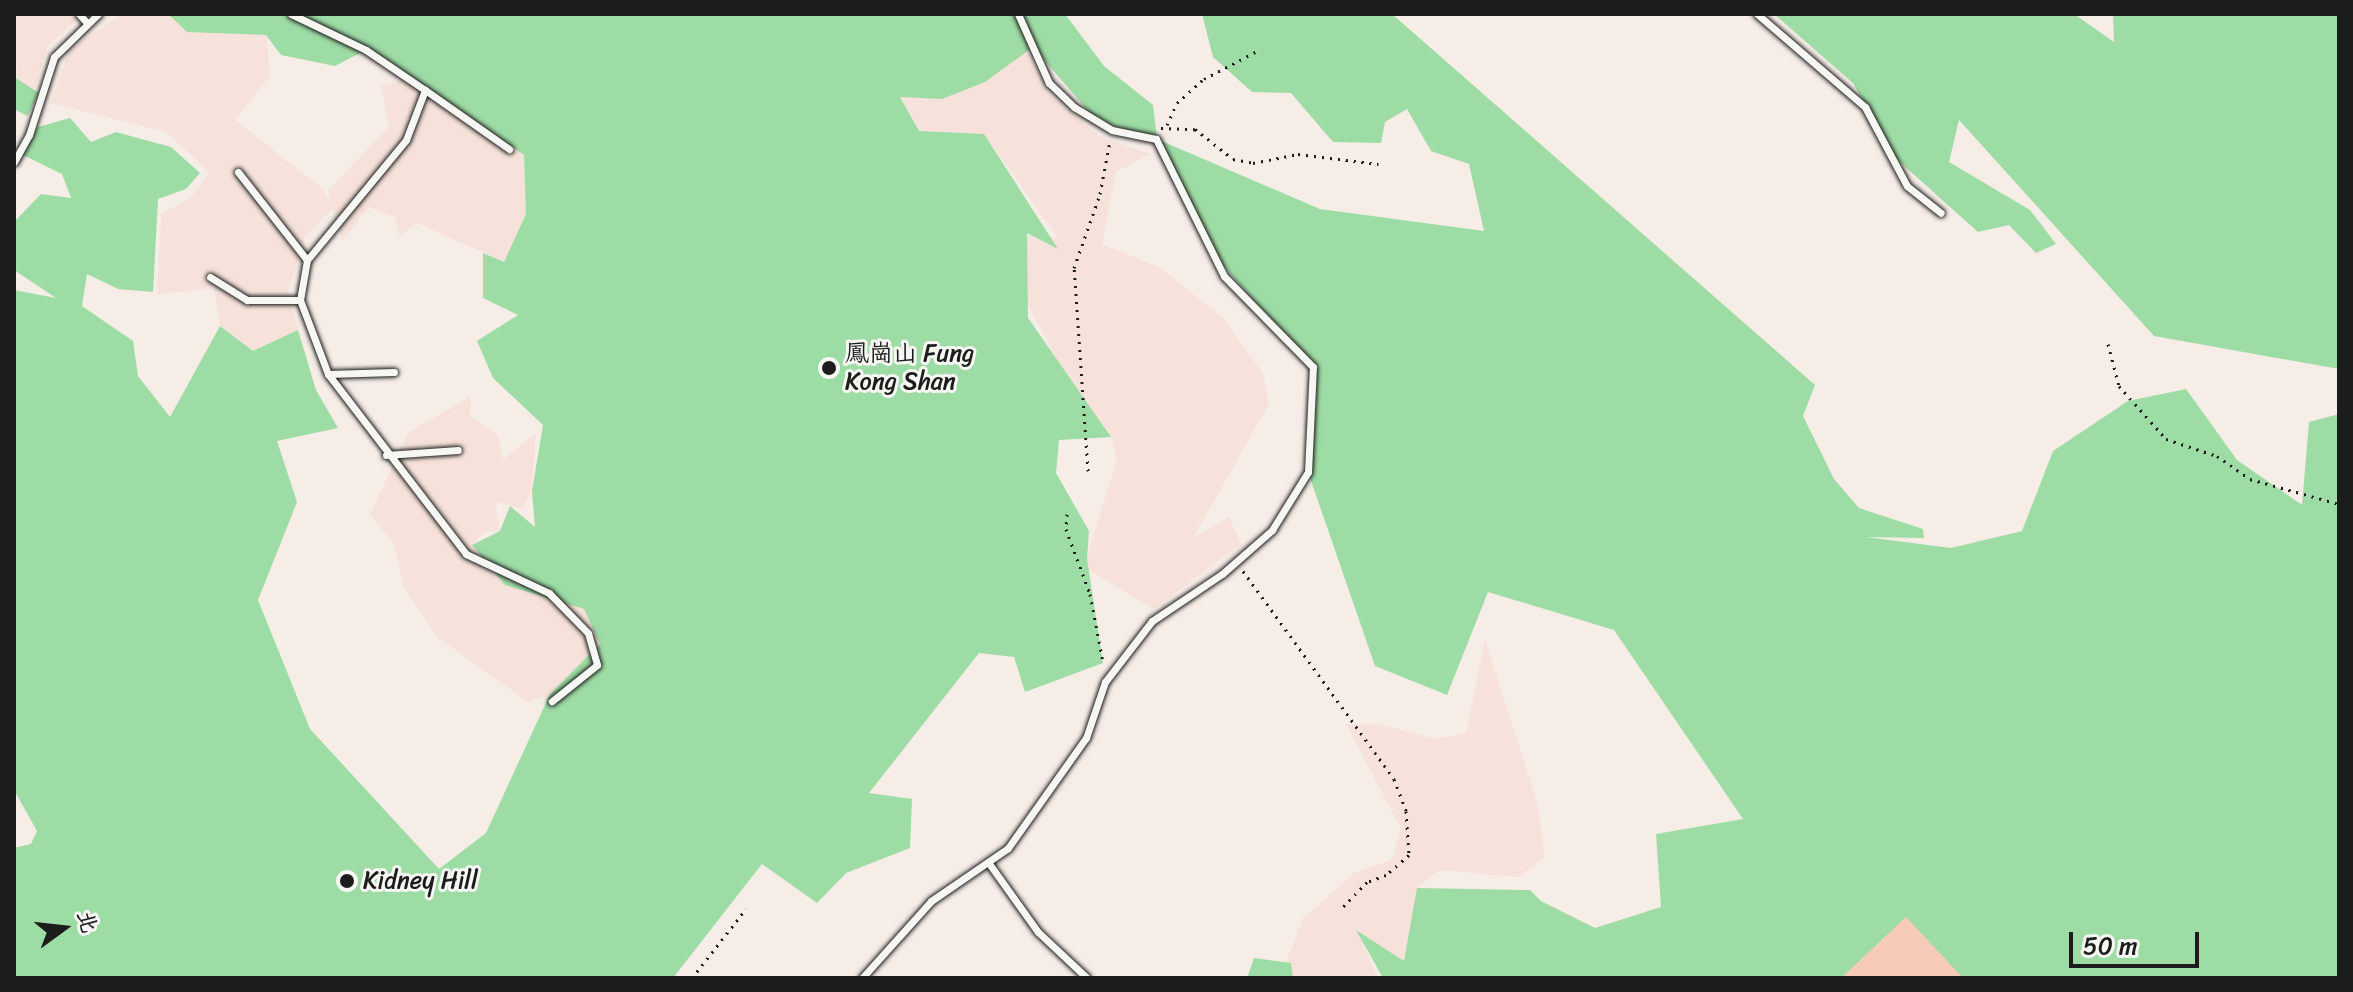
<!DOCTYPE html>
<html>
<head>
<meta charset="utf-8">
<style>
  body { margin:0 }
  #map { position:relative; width:2353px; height:992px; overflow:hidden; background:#f6ede7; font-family:Sriracha,"LXGW WenKai TC",sans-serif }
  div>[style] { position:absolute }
  .built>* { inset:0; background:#f6e2da }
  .green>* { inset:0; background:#9edca5 }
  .building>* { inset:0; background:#f7caba }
  .path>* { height:3px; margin-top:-1.5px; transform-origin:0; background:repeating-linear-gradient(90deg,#1c1c1c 0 2px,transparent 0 8px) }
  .roads { filter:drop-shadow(0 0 2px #1c1c1c) drop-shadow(0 0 2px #1c1c1c) }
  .service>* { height:7px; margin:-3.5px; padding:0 3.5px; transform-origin:3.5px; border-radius:3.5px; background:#f6f6f2 }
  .dots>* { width:22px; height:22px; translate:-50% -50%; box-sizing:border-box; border:4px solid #f6f6f2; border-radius:50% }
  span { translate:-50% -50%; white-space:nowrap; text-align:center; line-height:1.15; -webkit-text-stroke:6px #f6f6f2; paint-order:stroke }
  .poi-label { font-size:24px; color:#1c1c1c }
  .left { translate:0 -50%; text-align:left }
  .frame { position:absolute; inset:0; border:16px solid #1c1c1c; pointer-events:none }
  .north { position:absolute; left:24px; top:888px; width:80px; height:80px; -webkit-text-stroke:6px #f6f6f2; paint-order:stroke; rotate:75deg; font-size:22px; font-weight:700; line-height:32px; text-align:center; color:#1c1c1c }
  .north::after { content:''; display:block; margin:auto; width:28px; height:36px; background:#1c1c1c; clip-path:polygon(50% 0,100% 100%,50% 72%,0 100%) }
  .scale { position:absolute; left:2069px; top:932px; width:130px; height:36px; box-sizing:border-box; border:4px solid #1c1c1c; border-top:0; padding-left:10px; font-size:24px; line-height:28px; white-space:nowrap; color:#1c1c1c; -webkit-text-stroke:6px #f6f6f2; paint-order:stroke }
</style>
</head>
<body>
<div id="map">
  <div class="built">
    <div style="clip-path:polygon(14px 14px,83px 14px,48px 46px,34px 90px,17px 87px)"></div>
    <div style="clip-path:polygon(123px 14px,170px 14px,266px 28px,270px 76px,235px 120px,323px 189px,330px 204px,328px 190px,389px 127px,381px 86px,417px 77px,530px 160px,525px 225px,504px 262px,417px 223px,399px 236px,395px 217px,369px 207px,342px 241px,332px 209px,305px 237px,288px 291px,298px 330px,253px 352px,220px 326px,214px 288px,157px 294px,161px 214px,190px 198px,210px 173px,166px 132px,51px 103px,69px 50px)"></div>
    <div style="clip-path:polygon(1024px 45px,1048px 93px,1099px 136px,1150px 154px,1116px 172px,1102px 244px,1159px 267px,1222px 317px,1263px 374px,1269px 404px,1193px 538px,1229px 517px,1241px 544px,1154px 609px,1084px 567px,1117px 459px,1111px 437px,1060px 365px,1026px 301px,1027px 232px,1058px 238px,984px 134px,919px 131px,900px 96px,942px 99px,985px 82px)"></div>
    <div style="clip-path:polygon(471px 396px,470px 416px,498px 435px,503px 460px,536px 433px,532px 491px,522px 509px,495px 501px,500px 531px,485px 532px,472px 545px,505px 585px,584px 609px,600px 644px,572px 686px,528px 702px,437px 637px,404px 588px,394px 544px,370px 515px,408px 433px)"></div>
    <div style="clip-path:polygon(1485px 640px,1537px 802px,1545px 856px,1520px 877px,1440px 870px,1417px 888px,1409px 966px,1358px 931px,1378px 978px,1287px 978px,1283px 969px,1303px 919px,1354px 873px,1392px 860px,1401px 829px,1346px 724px,1383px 725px,1436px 739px,1466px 733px)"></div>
  </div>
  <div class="green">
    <div style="clip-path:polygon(168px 14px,1065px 14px,1104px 66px,1153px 105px,1157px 139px,1320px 209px,1484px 231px,1469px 164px,1431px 151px,1407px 109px,1385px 122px,1381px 143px,1333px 142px,1291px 93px,1252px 92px,1213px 57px,1202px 14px,1392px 14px,1815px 385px,1803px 416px,1834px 479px,1859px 508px,1923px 529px,1924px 538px,1866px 537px,1951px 548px,2022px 531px,2053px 451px,2128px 401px,2186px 389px,2237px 460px,2302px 505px,2309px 422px,2339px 414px,2339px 978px,1383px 978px,1356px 930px,1404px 961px,1417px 888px,1530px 890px,1541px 901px,1595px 928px,1661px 907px,1656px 834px,1743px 819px,1614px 630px,1488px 592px,1447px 695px,1375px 666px,1308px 472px,1313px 367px,1213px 254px,1156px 139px,1096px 120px,1033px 47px,985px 82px,942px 99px,900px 97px,919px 131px,984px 134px,1058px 249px,1027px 233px,1028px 318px,1111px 437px,1059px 440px,1056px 473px,1089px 531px,1087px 559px,1103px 663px,1025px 692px,1014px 657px,979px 653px,869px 793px,912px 799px,910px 848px,846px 873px,817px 903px,762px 864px,673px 978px,14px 978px,14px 848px,31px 844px,37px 831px,14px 790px,14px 290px,56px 298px,14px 270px,14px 222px,41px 194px,71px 198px,62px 174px,23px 155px,38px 127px,70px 118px,91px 142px,116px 132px,171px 147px,200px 173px,186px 189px,158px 199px,153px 292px,118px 289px,87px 274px,82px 306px,133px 341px,138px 376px,170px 417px,220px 326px,253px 351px,298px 330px,316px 390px,338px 428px,277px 441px,297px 502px,258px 600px,310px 729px,439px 869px,486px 833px,550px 694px,600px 644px,584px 609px,505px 585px,472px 545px,500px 531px,510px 506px,535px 527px,532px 491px,543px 425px,493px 378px,477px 341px,518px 315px,483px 298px,483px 253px,504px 262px,526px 214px,524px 155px,366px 50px,335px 66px,281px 55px,266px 35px,187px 32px)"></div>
    <div style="clip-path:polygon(1774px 14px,2074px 14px,2114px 42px,2113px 14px,2339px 14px,2339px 369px,2154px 336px,1959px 120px,1949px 162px,2030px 210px,2056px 244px,2036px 253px,2009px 225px,1978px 232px,1892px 155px,1853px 83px)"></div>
    <div style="clip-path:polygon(14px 77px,39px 93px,27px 116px,14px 109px)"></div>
    <div style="clip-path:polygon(1254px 958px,1291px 963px,1293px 978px,1247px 978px)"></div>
  </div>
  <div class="building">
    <div style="clip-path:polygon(1906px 917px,1963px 978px,1841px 978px)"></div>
  </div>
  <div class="path">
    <div style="left:1167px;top:125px;width:24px;rotate:-66deg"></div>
    <div style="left:1177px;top:103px;width:36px;rotate:-42deg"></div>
    <div style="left:1204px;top:79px;width:64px;rotate:-27.8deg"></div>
    <div style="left:1161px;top:128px;width:34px;rotate:2deg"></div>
    <div style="left:1195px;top:129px;width:48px;rotate:38.3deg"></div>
    <div style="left:1233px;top:159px;width:20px;rotate:11deg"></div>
    <div style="left:1253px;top:163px;width:46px;rotate:-11.3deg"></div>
    <div style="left:1298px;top:154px;width:81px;rotate:7.1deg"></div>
    <div style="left:2108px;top:344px;width:43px;rotate:75.3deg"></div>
    <div style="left:2119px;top:386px;width:71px;rotate:48.4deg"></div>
    <div style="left:2166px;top:439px;width:54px;rotate:18.4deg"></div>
    <div style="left:2217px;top:456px;width:40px;rotate:34.9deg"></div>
    <div style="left:2250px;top:479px;width:92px;rotate:15.7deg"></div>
    <div style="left:14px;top:402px;width:4px;rotate:-63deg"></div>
    <div style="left:1088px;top:471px;width:203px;rotate:-93.9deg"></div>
    <div style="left:1074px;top:268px;width:78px;rotate:-70.6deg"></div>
    <div style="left:1100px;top:194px;width:54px;rotate:-79.3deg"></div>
    <div style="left:1067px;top:514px;width:15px;rotate:94deg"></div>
    <div style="left:1066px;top:529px;width:69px;rotate:69.7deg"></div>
    <div style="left:1090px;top:594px;width:69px;rotate:79.2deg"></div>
    <div style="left:1243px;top:571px;width:257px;rotate:54deg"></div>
    <div style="left:1394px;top:779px;width:34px;rotate:69deg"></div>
    <div style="left:1406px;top:811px;width:44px;rotate:86.1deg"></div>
    <div style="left:1409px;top:855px;width:30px;rotate:139deg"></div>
    <div style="left:1386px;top:875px;width:20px;rotate:160deg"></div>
    <div style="left:1367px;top:882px;width:39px;rotate:134deg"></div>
    <div style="left:692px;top:978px;width:88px;rotate:-52deg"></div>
  </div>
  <div class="roads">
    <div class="service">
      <div style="left:79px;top:14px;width:13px;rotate:48deg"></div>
      <div style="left:291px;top:14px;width:83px;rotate:25.6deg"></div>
      <div style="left:366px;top:50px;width:71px;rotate:34.1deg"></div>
      <div style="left:425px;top:90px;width:53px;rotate:110.8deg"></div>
      <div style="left:406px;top:140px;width:156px;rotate:129.5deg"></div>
      <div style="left:307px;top:260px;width:41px;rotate:99.9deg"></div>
      <div style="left:300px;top:300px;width:79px;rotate:69.3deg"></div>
      <div style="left:328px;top:374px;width:227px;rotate:52.5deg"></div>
      <div style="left:466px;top:554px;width:92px;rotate:25.2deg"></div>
      <div style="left:549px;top:593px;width:56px;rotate:45.7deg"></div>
      <div style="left:588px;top:633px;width:33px;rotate:74deg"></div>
      <div style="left:597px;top:665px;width:58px;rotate:141.3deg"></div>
      <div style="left:1757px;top:14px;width:143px;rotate:40.7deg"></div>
      <div style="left:1865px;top:107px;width:89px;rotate:62deg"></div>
      <div style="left:1907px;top:186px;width:43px;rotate:38.5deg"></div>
      <div style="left:425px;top:90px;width:103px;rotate:35.1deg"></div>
      <div style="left:14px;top:162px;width:31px;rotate:-61deg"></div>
      <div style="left:29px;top:135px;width:82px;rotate:-72.2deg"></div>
      <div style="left:54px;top:57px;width:62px;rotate:-44.3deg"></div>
      <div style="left:238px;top:172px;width:112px;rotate:51.9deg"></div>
      <div style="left:210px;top:277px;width:44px;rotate:31.9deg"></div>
      <div style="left:247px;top:300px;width:53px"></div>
      <div style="left:328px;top:374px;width:66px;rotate:-1.7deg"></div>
      <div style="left:386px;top:455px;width:72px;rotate:-4deg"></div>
      <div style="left:988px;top:862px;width:86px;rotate:54.5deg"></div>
      <div style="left:1038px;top:932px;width:67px;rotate:43.2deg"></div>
      <div style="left:862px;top:978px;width:103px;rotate:-48.1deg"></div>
      <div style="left:931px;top:901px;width:93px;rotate:-34.5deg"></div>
      <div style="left:1008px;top:848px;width:135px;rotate:-54.7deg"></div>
      <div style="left:1086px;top:738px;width:59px;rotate:-71.3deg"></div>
      <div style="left:1105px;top:682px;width:77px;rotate:-52.4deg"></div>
      <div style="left:1152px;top:621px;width:84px;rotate:-33.9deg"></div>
      <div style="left:1222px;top:574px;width:67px;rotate:-41.3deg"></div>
      <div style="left:1272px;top:530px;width:68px;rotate:-58.2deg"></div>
      <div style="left:1308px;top:472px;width:105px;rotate:-87.3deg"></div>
      <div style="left:1313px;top:367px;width:127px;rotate:-134.4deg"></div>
      <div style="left:1224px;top:276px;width:153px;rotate:-116.4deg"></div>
      <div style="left:1156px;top:139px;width:45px;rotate:-168.4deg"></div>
      <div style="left:1112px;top:130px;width:44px;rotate:-148.8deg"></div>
      <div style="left:1074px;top:107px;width:35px;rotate:-136deg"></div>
      <div style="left:1049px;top:83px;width:76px;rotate:-114.2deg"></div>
    </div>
  </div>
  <div class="dots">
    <div style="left:829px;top:368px;background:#1c1c1c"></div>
    <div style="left:347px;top:881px;background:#1c1c1c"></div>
  </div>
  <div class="poi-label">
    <span class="left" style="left:845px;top:368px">鳳崗山 Fung<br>Kong Shan</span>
    <span class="left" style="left:363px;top:881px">Kidney Hill</span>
  </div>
  <div class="frame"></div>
  <div class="north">北</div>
  <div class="scale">50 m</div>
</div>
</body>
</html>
